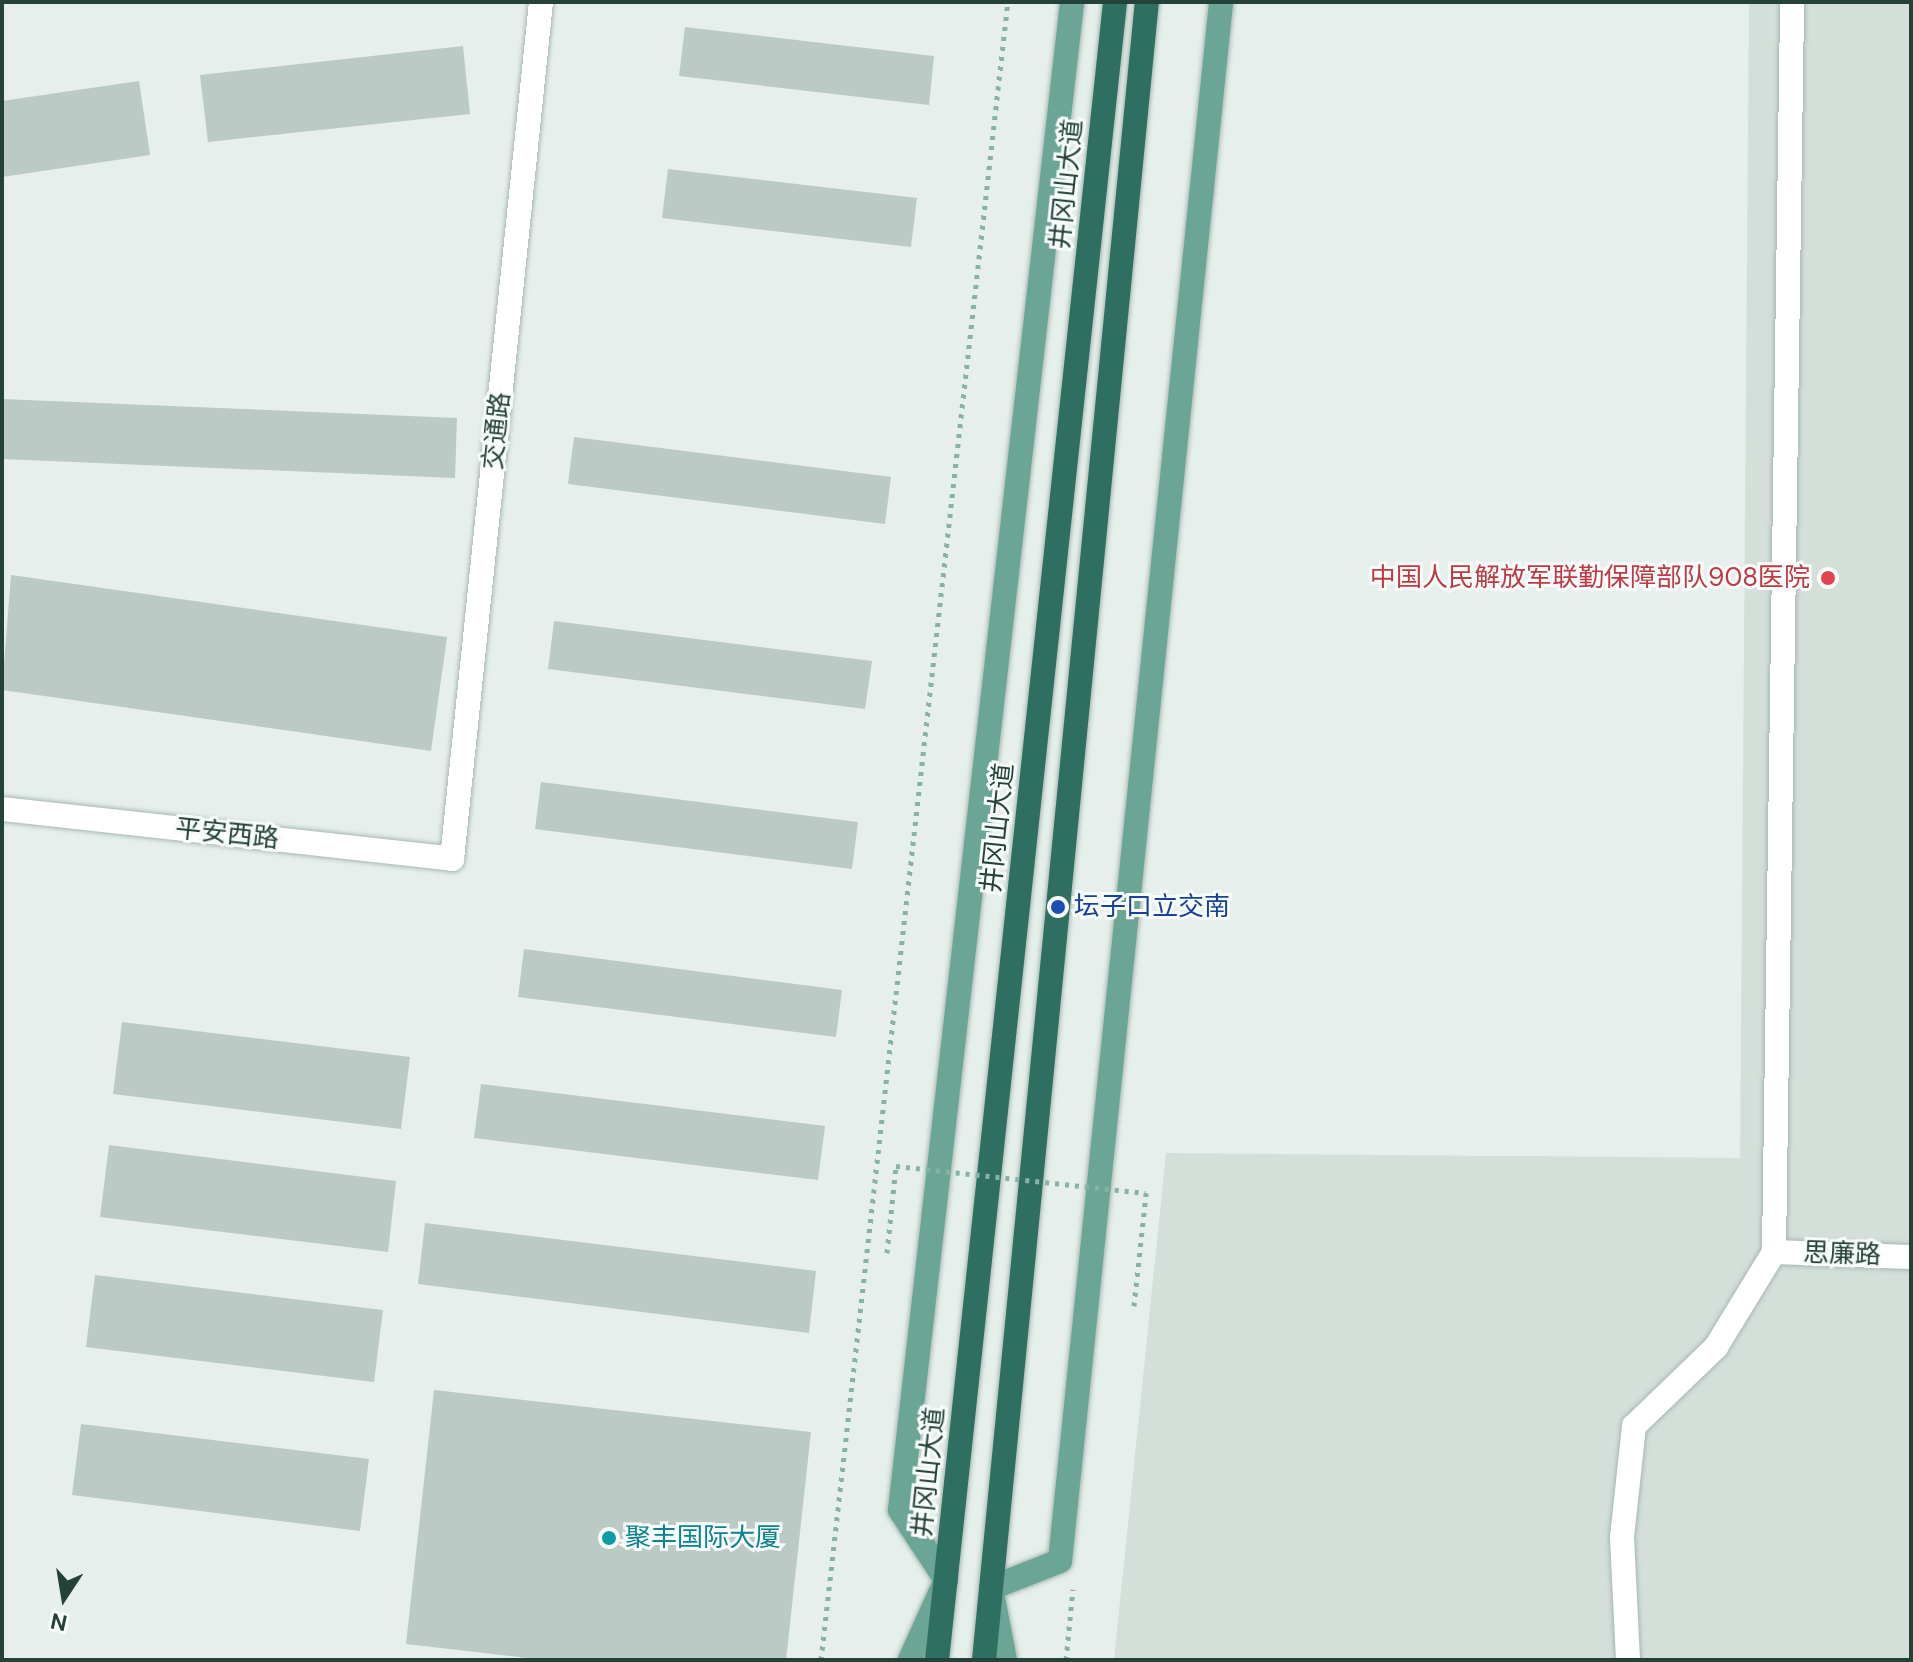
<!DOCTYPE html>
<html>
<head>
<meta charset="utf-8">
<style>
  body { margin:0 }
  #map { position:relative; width:1913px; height:1662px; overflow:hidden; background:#e6efeb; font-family:"DM Sans","Noto Sans SC",sans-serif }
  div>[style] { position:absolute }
  .built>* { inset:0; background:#d4dfda }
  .building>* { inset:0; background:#bbcac4 }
  .path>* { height:5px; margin-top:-2.5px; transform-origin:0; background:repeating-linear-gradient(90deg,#86b3a5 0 4px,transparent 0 10px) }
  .roads { filter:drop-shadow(0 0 2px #a8b8b2) drop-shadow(0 0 2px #a8b8b2) }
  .street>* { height:24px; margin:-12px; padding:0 12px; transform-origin:12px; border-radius:12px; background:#fff }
  .secondary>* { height:24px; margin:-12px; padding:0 12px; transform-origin:12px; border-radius:12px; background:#fff }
  .primary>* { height:24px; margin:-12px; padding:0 12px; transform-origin:12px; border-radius:12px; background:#6aa596 }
  .highway>* { height:24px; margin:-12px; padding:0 12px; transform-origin:12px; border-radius:12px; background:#2f6f62 }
  .path-bridge>* { height:5px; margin-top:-2.5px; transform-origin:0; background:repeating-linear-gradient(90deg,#86b3a5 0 4px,transparent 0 10px) }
  .dots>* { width:22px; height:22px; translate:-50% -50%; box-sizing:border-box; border:4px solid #f7fbf9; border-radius:50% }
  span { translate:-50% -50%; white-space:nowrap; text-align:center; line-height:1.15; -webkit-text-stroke:6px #f7fbf9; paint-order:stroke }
  .street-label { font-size:26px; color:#24423a }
  .health-label { font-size:26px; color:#be3a42 }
  .right { translate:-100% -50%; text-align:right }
  .transit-label { font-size:26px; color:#164399 }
  .left { translate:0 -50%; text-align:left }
  .culture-label { font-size:26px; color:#0d838f }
  .frame { position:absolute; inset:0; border:4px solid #24423a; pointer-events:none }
  .north { position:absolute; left:24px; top:1558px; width:80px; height:80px; -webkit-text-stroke:6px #f7fbf9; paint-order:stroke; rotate:192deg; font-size:22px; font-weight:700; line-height:32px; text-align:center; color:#24423a }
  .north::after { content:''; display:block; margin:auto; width:28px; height:36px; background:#24423a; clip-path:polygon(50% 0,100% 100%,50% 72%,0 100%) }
</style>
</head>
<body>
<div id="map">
  <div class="built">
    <div style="clip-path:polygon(1749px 2px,1911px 2px,1911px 1660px,1114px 1660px,1166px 1153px,1740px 1158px)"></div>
  </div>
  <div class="building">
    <div style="clip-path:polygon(685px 27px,934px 56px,929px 105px,679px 76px)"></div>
    <div style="clip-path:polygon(463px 46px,470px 114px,208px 142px,200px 75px)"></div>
    <div style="clip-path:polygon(139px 81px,150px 155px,2px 177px,2px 101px)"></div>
    <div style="clip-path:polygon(668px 169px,917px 198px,911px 247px,662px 218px)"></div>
    <div style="clip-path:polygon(2px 399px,457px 418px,455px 478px,2px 459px)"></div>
    <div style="clip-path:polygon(574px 437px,891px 477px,885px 524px,568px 484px)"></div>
    <div style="clip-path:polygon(11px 575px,447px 637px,431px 751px,2px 690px)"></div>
    <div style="clip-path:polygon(554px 621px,872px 661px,865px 709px,548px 669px)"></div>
    <div style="clip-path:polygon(541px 782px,858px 822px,852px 869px,535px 829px)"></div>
    <div style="clip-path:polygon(524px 949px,842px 990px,836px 1037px,518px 997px)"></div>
    <div style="clip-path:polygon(122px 1022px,410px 1057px,401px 1129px,113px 1094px)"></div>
    <div style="clip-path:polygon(481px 1084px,825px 1126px,818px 1180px,474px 1138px)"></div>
    <div style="clip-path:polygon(109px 1145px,396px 1181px,388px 1252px,100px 1217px)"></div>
    <div style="clip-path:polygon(425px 1223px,816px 1271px,809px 1333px,418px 1284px)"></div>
    <div style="clip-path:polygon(95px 1275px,383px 1310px,374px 1382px,86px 1347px)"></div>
    <div style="clip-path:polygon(434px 1390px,811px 1432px,786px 1660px,546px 1660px,406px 1644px)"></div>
    <div style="clip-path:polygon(81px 1424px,369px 1459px,360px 1531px,72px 1495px)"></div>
  </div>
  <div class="path">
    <div style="left:887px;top:1253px;width:87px;rotate:-84.1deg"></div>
    <div style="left:1134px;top:1306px;width:114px;rotate:-83.9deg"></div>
    <div style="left:821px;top:1660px;width:1669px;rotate:-83.57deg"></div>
    <div style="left:1066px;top:1660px;width:71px;rotate:-84.4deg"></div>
  </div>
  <div class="roads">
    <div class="street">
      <div style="left:2px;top:809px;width:453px;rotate:6.3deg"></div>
      <div style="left:1774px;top:1252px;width:137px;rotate:2.1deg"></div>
      <div style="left:1628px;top:1660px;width:123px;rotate:-92.8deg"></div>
      <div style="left:1622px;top:1537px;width:112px;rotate:-83.8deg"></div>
      <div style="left:1634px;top:1426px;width:114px;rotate:-43.9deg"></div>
      <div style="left:1716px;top:1347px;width:111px;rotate:-58.6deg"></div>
      <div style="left:1774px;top:1252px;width:1250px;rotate:-89.17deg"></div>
    </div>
    <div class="secondary">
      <div style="left:452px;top:859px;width:862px;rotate:-84.07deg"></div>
    </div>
    <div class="primary">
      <div style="left:910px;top:1660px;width:88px;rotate:-65.8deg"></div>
      <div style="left:946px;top:1580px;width:84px;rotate:-123.3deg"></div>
      <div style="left:900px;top:1510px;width:1518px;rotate:-83.49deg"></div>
      <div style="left:1005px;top:1660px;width:73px;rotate:-101deg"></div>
      <div style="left:991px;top:1588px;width:74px;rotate:-21.4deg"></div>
      <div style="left:1060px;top:1561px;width:1567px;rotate:-84.1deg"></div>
    </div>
    <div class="highway">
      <div style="left:937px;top:1660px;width:1668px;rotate:-83.87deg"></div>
      <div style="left:984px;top:1660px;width:1666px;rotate:-84.39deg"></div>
    </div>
  </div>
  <div class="path-bridge">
    <div style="left:896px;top:1166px;width:251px;rotate:6.2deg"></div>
  </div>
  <div class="dots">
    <div style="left:1828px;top:578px;background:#e0444e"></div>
    <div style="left:1058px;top:907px;background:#1a4fb4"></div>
    <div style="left:609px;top:1538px;background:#0f9aa8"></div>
  </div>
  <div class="street-label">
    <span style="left:1067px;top:184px;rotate:-84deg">井冈山大道</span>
    <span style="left:497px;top:431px;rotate:-84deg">交通路</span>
    <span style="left:998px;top:828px;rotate:-84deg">井冈山大道</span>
    <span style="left:227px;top:834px;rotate:6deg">平安西路</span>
    <span style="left:1842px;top:1254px;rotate:2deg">思廉路</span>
    <span style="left:929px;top:1472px;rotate:-84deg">井冈山大道</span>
  </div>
  <div class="health-label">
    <span class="right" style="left:1810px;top:578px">中国人民解放军联勤保障部队908医院</span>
  </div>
  <div class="transit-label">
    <span class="left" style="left:1074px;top:907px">坛子口立交南</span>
  </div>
  <div class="culture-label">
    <span class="left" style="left:625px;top:1538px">聚丰国际大厦</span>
  </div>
  <div class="frame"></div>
  <div class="north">N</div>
</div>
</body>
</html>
